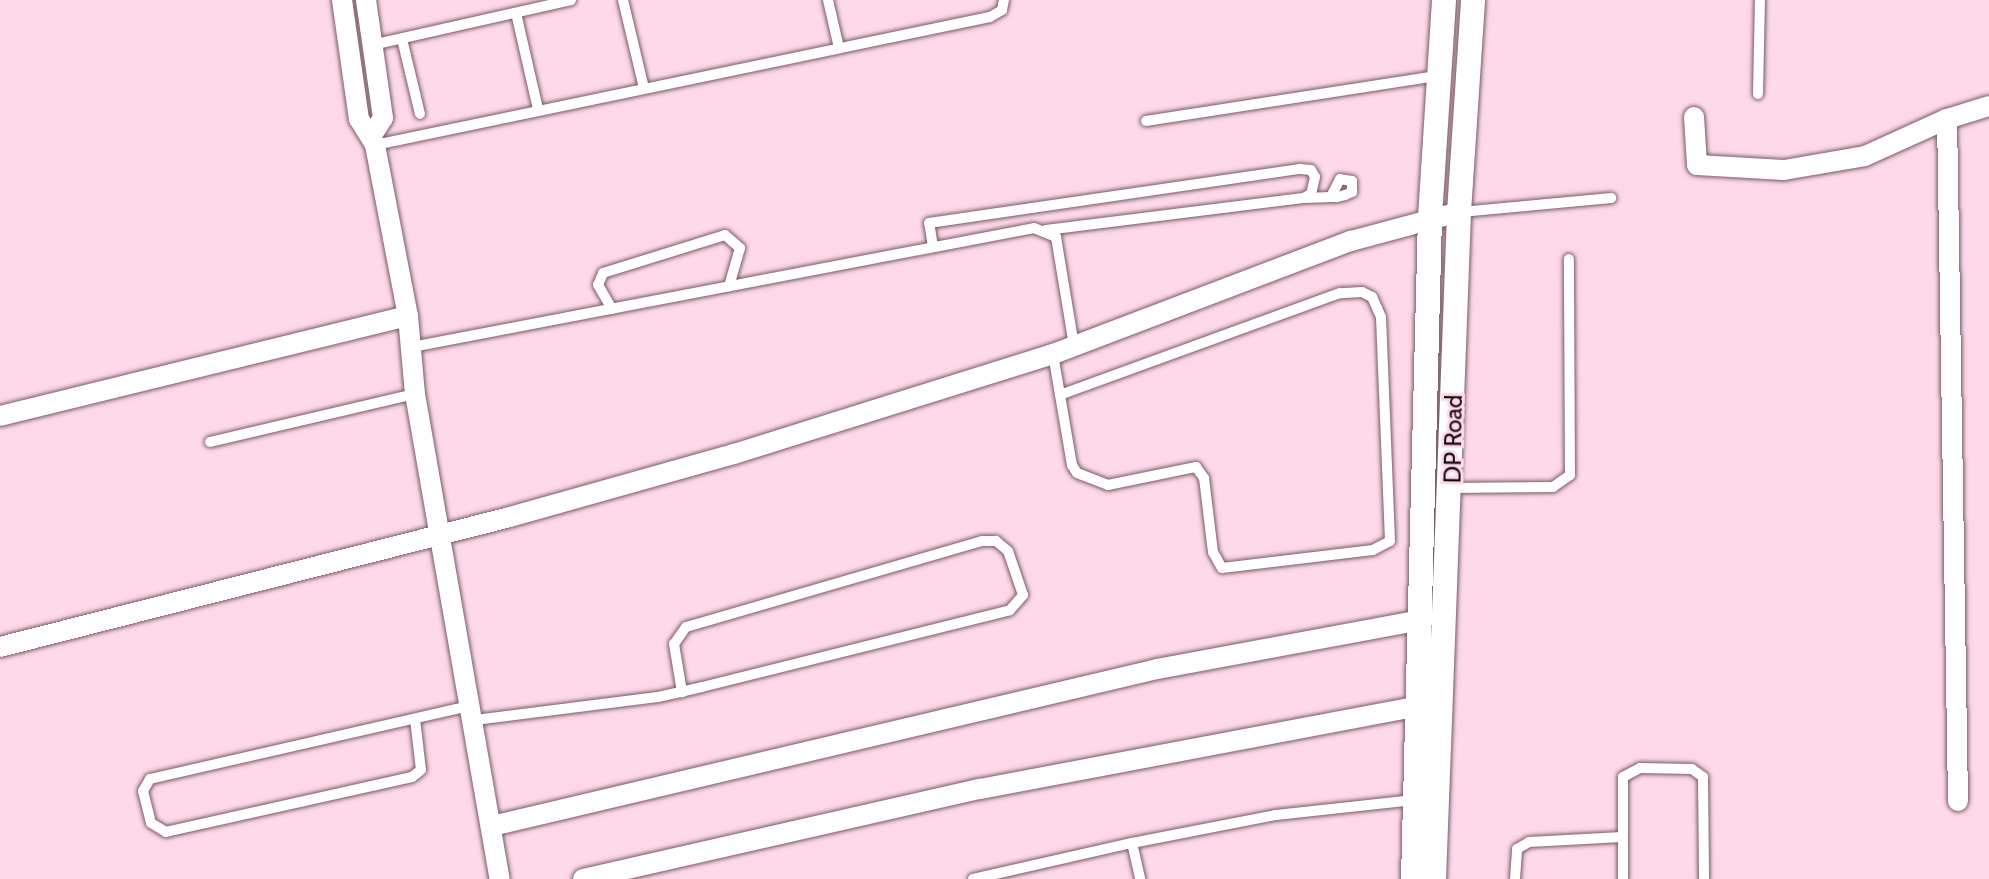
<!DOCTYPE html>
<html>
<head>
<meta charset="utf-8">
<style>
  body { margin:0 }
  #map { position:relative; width:1989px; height:879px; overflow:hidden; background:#fed9ea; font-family:Cabin,sans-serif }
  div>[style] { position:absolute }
  .roads { filter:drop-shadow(0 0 2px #795968) drop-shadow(0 0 2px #795968) }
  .service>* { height:10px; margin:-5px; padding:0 5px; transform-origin:5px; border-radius:5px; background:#fff }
  .minor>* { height:20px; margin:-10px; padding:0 10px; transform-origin:10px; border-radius:10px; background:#fff }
  .tertiary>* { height:24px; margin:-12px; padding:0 12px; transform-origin:12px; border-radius:12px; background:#fff }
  span { translate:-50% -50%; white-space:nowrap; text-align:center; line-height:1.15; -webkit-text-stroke:6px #fed9ea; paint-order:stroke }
  .street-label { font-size:24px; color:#13080e }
</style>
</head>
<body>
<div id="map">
  <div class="roads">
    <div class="service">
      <div style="left:623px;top:0;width:90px;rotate:76.6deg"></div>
      <div style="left:828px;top:0;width:49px;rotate:77.1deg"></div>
      <div style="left:516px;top:13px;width:98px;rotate:77.1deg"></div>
      <div style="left:402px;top:39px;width:77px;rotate:76.5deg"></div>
      <div style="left:372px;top:45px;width:204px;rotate:-12.7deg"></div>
      <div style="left:1758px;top:94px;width:94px;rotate:-88.8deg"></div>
      <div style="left:1146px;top:121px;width:294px;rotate:-8.8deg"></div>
      <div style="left:375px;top:145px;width:628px;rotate:-11.76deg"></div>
      <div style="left:990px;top:17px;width:14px;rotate:-30deg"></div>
      <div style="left:1002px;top:10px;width:10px;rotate:-79deg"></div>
      <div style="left:1305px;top:198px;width:26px;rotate:-2deg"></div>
      <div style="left:1331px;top:197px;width:6px"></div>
      <div style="left:1337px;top:197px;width:8px;rotate:-14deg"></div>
      <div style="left:1345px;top:195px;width:8px;rotate:-23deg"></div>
      <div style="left:1352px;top:192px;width:11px;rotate:-90deg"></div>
      <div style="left:1352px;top:181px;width:12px;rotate:-171deg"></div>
      <div style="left:1340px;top:179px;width:20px;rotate:117deg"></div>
      <div style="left:1461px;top:212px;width:151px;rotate:-5.3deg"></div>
      <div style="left:933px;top:247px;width:24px;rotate:-99deg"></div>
      <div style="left:929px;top:223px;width:375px;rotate:-8.3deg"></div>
      <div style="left:1300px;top:169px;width:11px;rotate:5deg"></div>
      <div style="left:1311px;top:170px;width:8px;rotate:60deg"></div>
      <div style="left:1315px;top:177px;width:17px;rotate:103deg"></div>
      <div style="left:1311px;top:194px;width:9px;rotate:153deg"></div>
      <div style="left:1303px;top:198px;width:259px;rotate:172.9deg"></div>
      <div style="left:612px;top:309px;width:28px;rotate:-120deg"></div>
      <div style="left:598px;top:285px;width:13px;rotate:-67deg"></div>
      <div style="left:603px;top:273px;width:128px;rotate:-17.3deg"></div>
      <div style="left:725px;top:235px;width:20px;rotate:41deg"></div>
      <div style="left:740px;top:248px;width:40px;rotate:106deg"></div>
      <div style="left:412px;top:347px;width:633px;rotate:-10.83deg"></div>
      <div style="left:1034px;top:228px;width:24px;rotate:22deg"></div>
      <div style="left:1056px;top:237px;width:110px;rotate:80.6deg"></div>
      <div style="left:1053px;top:354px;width:113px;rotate:80.3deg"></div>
      <div style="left:1072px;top:465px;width:9px;rotate:58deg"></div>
      <div style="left:1077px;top:473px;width:33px;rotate:21deg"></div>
      <div style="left:1108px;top:485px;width:90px;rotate:-11.6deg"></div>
      <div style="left:1196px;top:467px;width:14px;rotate:54deg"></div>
      <div style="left:1204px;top:478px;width:75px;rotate:83.1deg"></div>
      <div style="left:1213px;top:552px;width:18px;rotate:61deg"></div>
      <div style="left:1222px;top:568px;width:152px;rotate:-6.8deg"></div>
      <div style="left:1373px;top:550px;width:19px;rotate:-28deg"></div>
      <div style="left:1390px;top:541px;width:224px;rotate:-92.3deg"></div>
      <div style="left:1381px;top:317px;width:22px;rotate:-114deg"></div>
      <div style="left:1372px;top:297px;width:11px;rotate:-153deg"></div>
      <div style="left:1362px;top:292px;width:22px;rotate:177deg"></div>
      <div style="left:1340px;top:293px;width:298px;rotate:160deg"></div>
      <div style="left:210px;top:442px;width:211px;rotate:-13.2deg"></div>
      <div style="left:1447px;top:488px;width:106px;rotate:-0.5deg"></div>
      <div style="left:1553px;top:487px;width:21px;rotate:-35deg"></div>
      <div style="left:1570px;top:475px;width:216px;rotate:-90.3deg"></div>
      <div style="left:415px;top:719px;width:51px;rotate:83.3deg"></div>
      <div style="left:421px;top:770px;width:11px;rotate:142deg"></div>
      <div style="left:412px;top:777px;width:252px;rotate:167.4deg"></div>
      <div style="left:166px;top:832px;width:17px;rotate:-149deg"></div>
      <div style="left:151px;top:823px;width:33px;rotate:-104deg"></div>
      <div style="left:143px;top:791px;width:14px;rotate:-60deg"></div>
      <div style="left:150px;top:779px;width:328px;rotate:-12.9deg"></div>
      <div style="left:475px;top:720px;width:184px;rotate:-7.2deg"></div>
      <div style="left:658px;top:697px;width:45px;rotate:-12.8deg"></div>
      <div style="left:702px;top:687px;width:317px;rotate:-14deg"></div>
      <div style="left:1010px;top:610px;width:20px;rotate:-49deg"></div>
      <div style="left:1023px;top:595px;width:46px;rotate:-108.8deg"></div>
      <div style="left:1008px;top:551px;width:16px;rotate:-140deg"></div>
      <div style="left:996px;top:541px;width:14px;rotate:180deg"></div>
      <div style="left:982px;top:541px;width:308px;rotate:163.8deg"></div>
      <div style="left:686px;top:627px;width:21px;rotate:125deg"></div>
      <div style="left:674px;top:644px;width:49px;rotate:80.5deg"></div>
      <div style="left:1132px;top:843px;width:147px;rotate:-11deg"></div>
      <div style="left:1276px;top:815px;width:139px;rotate:-6.2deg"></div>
      <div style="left:973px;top:879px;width:163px;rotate:-12.8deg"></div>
      <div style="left:1132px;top:843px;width:37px;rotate:77deg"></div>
      <div style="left:1515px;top:879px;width:30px;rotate:-86deg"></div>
      <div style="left:1517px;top:849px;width:14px;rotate:-30deg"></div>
      <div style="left:1529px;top:842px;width:93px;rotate:-3.1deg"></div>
      <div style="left:1623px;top:879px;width:102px;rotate:-90deg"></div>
      <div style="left:1623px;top:777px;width:19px;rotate:-28deg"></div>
      <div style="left:1640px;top:768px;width:52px;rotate:1.1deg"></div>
      <div style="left:1692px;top:769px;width:14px;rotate:36deg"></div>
      <div style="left:1703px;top:777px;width:102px;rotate:89.4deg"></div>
    </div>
    <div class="minor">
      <div style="left:342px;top:0;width:120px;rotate:81.9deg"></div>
      <div style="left:359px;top:119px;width:31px;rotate:58deg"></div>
      <div style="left:375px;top:145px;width:174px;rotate:79.1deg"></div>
      <div style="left:408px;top:316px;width:78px;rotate:84.9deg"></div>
      <div style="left:415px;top:394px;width:492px;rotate:80.1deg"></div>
      <div style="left:366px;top:0;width:119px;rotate:81.8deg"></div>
      <div style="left:383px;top:118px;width:20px;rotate:123deg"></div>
      <div style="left:1694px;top:117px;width:48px;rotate:86.4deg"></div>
      <div style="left:1697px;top:165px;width:87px;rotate:3.3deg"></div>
      <div style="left:1784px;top:170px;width:82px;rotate:-9.8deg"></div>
      <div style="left:1865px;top:156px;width:90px;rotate:-24.3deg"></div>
      <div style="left:0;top:416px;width:420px;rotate:-13.8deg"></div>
      <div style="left:0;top:647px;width:526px;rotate:-14.3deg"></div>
      <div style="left:510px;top:517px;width:233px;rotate:-15.7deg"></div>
      <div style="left:734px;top:454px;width:334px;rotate:-17.4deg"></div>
      <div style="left:1053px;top:354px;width:319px;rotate:-20.8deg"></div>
      <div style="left:1351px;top:241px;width:112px;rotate:-15deg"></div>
      <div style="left:1958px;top:801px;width:682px;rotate:-90.92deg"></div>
      <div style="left:1947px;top:119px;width:44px;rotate:-17.2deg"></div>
      <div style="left:492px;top:826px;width:683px;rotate:-13.28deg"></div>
      <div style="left:1157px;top:669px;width:269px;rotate:-10.5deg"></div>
      <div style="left:583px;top:879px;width:407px;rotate:-12.8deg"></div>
      <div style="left:980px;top:789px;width:448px;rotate:-10.7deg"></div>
    </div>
    <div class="tertiary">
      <div style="left:1413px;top:879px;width:662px;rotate:-88.53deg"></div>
      <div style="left:1430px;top:217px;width:217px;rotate:-86.3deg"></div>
      <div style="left:1434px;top:879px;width:667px;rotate:-87.85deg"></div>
      <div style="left:1459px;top:212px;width:212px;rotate:-86.2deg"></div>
    </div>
  </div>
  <div class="street-label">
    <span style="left:1453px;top:439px;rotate:-89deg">DP Road</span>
  </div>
</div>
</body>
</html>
